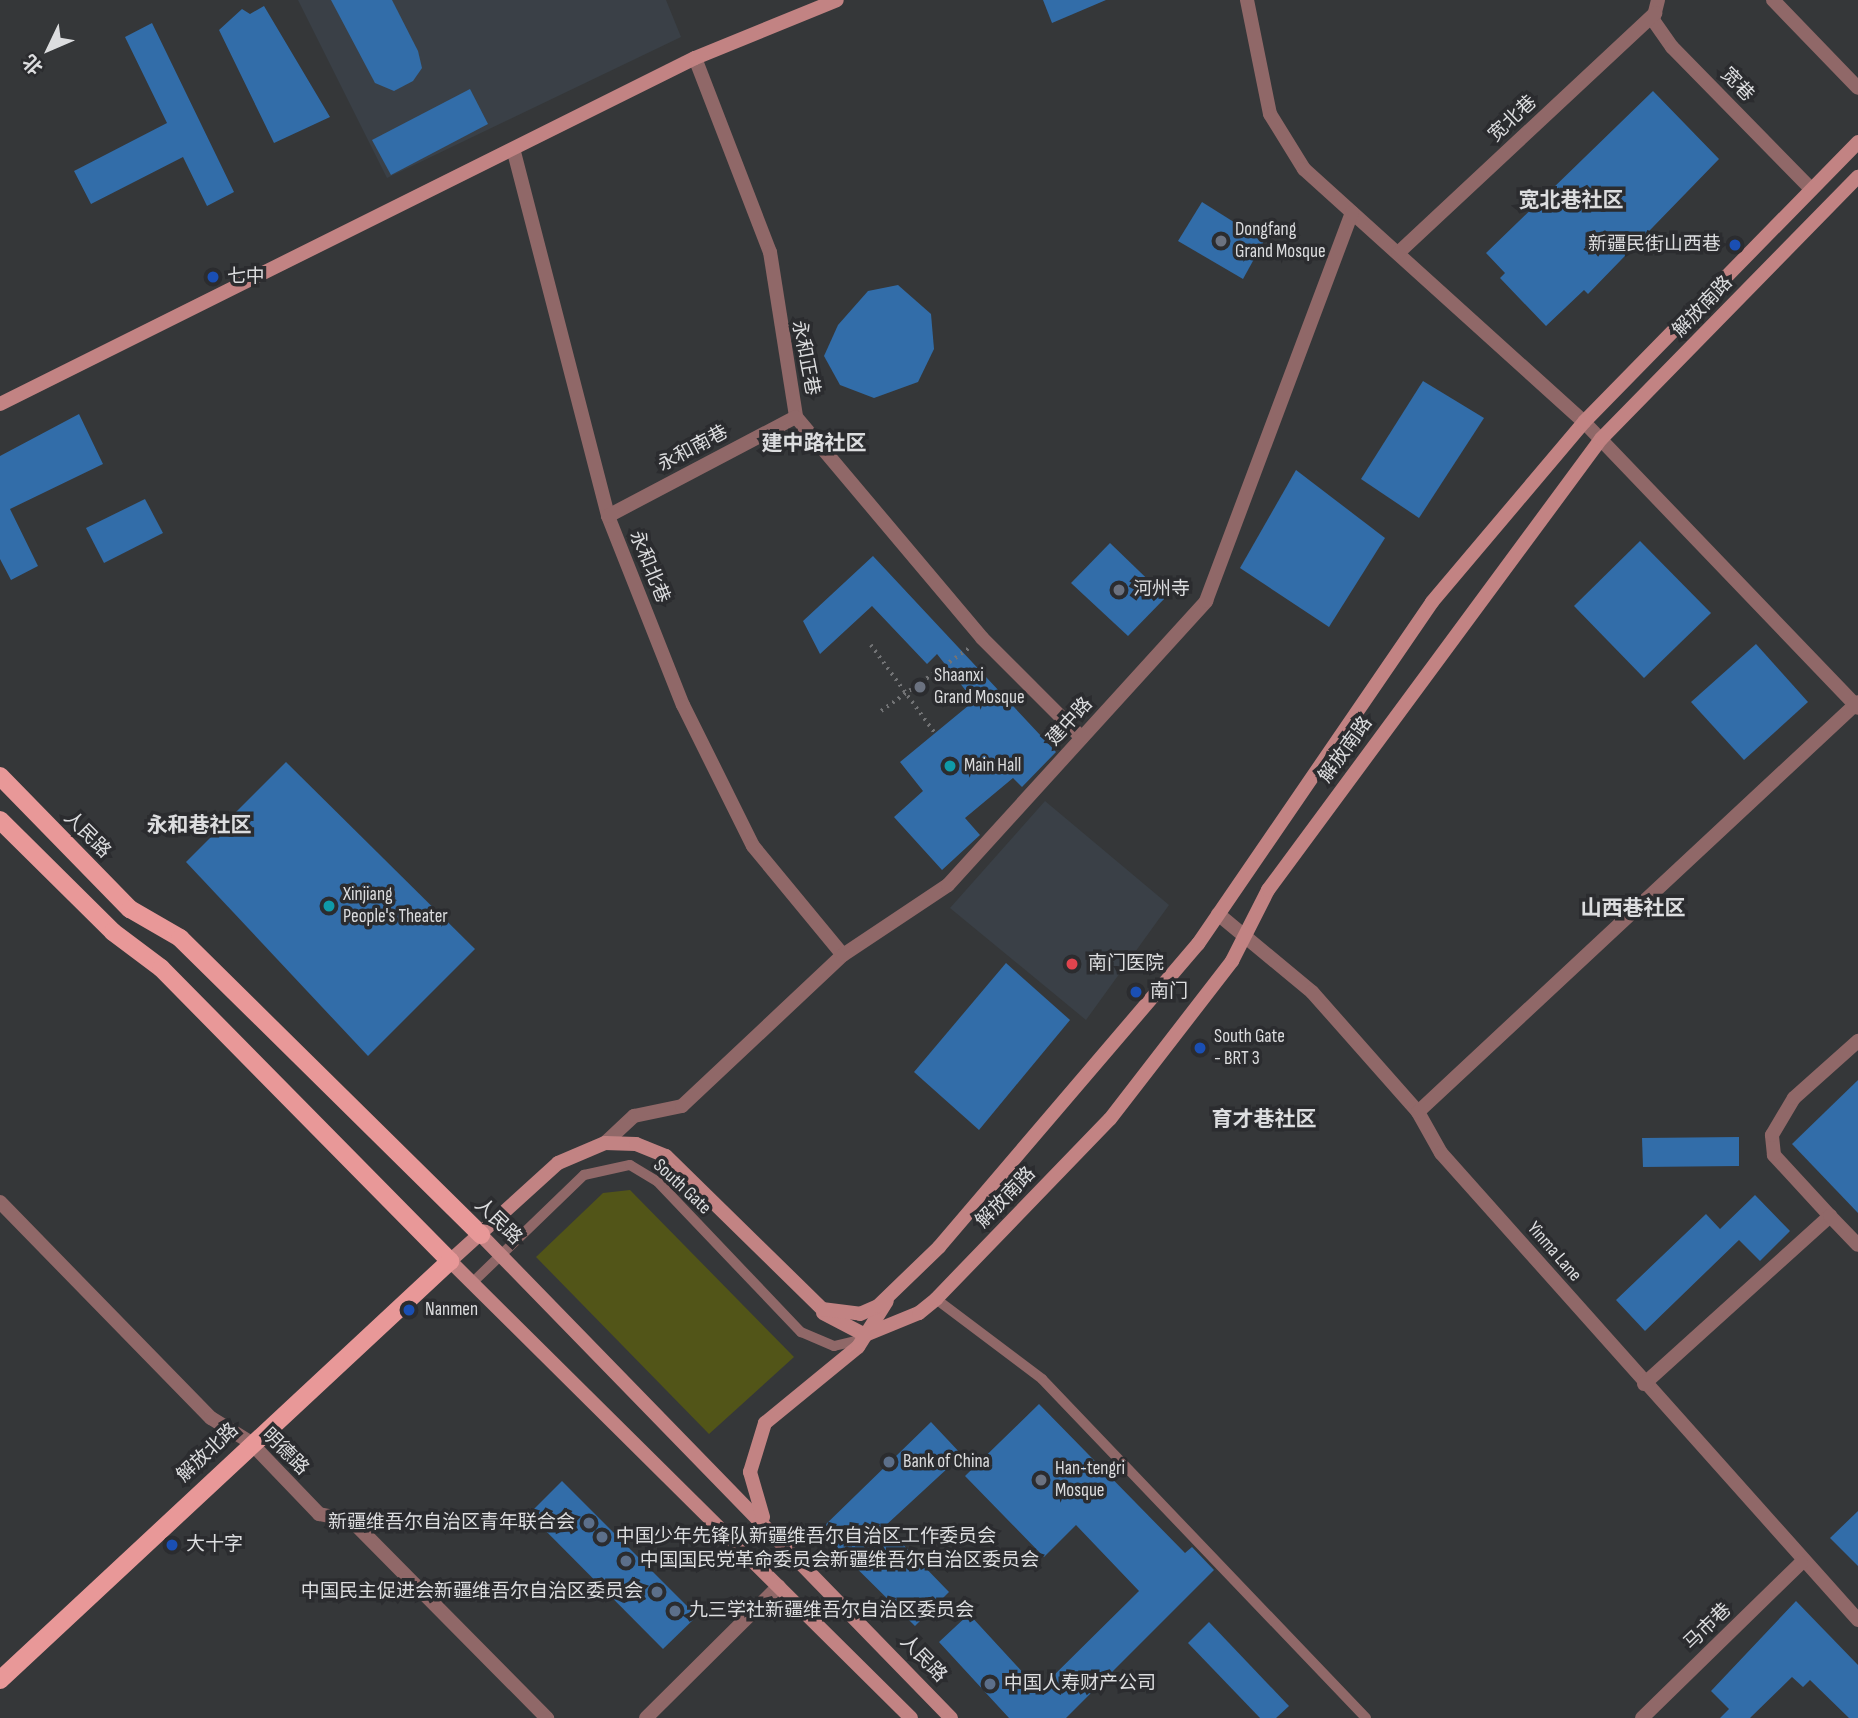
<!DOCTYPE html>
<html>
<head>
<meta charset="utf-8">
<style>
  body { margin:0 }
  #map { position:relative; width:1858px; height:1718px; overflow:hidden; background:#353739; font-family:"Sofia Sans Condensed","Noto Sans SC",sans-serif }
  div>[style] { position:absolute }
  .built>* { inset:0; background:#3a4047 }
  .green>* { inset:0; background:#525518 }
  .building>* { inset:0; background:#326da9 }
  .path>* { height:3.5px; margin-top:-1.75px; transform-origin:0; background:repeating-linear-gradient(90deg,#727375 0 2px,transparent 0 7px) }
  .service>* { height:10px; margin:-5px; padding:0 5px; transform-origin:5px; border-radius:5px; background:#906868 }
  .minor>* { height:14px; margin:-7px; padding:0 7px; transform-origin:7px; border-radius:7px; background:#906868 }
  .secondary>* { height:14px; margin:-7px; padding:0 7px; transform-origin:7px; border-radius:7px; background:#c28383 }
  .primary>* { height:18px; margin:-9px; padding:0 9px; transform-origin:9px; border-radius:9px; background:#e89898 }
  .dots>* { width:19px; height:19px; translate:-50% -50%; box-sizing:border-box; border:4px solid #2b2c2f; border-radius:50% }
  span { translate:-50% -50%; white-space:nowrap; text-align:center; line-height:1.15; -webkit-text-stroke:7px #2b2c2f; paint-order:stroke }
  .street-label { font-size:19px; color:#dcdddf }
  .poi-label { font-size:19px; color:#dcdddf }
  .left { translate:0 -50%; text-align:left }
  .right { translate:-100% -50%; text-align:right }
  .neighbourhood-label { font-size:21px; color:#dcdddf; font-weight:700 }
  .north { position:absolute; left:14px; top:14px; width:70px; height:70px; -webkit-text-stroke:5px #2b2c2f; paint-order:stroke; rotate:226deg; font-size:19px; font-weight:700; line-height:28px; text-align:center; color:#dcdddf }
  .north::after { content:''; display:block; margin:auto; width:24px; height:32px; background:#dcdddf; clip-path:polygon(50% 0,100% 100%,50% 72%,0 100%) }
</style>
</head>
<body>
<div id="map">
  <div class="built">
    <div style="clip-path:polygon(298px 0,666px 0,681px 37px,387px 178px)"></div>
    <div style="clip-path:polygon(1045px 801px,1169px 905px,1086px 1020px,950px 908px)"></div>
  </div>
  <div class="green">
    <div style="clip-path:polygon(630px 1190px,794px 1357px,709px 1434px,536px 1257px,603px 1193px)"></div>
  </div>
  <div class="building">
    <div style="clip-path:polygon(331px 0,392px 0,418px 51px,422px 68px,413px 81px,394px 91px,375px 83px)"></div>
    <div style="clip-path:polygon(1043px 0,1106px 0,1052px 23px)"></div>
    <div style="clip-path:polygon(264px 6px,330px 117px,274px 143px,219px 30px,242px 9px,250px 14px)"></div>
    <div style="clip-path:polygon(152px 23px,234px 192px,207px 206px,183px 157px,91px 204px,74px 171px,167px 123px,125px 37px)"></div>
    <div style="clip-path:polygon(470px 89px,488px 124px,391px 175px,372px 140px)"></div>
    <div style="clip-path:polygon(1653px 91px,1719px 159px,1588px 294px,1584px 290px,1546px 326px,1500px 278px,1505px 273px,1486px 253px)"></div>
    <div style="clip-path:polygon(1202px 202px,1264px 241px,1243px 279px,1178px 241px)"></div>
    <div style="clip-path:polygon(898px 285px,931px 314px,934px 349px,918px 382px,874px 398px,840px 385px,824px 356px,838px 325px,868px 291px)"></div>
    <div style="clip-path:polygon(1423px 381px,1484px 418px,1419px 518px,1361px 479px)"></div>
    <div style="clip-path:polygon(79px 414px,103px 464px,10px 509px,38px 566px,11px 580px,0 559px,0 456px)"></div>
    <div style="clip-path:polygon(1296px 470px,1385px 538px,1329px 627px,1240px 568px)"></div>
    <div style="clip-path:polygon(145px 499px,163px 533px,104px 563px,86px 528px)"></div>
    <div style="clip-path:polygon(1640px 541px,1711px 613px,1644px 678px,1574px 606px)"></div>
    <div style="clip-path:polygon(1110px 543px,1166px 597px,1128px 636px,1071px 583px)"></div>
    <div style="clip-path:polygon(873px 556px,1056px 752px,1022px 787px,1013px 778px,965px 818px,980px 835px,942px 870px,894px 817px,923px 791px,900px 762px,974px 701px,937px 654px,927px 664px,872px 606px,820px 654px,803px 621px)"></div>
    <div style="clip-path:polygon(1756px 644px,1808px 702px,1744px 760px,1691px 702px)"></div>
    <div style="clip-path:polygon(286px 762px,475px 949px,368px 1056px,186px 862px)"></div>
    <div style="clip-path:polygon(1006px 963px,1070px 1020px,979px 1130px,914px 1072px)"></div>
    <div style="clip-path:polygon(1858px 1080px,1858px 1213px,1792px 1144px)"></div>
    <div style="clip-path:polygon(1739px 1137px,1739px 1166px,1643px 1167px,1642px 1138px)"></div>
    <div style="clip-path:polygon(1755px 1195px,1790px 1231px,1760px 1261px,1739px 1240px,1645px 1331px,1616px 1300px,1706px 1214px,1720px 1229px)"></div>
    <div style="clip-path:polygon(1039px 1404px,1185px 1553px,1192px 1547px,1214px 1570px,1066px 1718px,1009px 1718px,939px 1642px,969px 1614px,1039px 1690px,1139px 1591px,1076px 1525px,1044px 1557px,965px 1476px)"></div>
    <div style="clip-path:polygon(931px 1422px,962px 1455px,885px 1526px,949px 1592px,915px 1626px,819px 1531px)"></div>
    <div style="clip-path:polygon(562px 1481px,697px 1616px,663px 1649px,529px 1514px)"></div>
    <div style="clip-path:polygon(1858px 1511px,1858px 1566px,1830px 1538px)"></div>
    <div style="clip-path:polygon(1796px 1601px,1858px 1665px,1858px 1718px,1849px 1718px,1810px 1680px,1803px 1687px,1792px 1677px,1750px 1718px,1720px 1718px,1729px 1709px,1711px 1691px)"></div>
    <div style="clip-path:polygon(1209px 1622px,1289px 1706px,1276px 1718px,1260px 1718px,1188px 1643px)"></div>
  </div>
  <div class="path">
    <div style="left:871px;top:645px;width:109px;rotate:54deg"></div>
    <div style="left:881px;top:711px;width:108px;rotate:-35.6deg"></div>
  </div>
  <div class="service">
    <div style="left:472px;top:1283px;width:156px;rotate:-44deg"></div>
    <div style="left:584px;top:1175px;width:47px;rotate:-12.3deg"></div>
    <div style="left:630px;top:1165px;width:31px;rotate:31deg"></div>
    <div style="left:657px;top:1181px;width:209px;rotate:46.4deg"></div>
    <div style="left:801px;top:1332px;width:36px;rotate:23deg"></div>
    <div style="left:834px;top:1346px;width:26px;rotate:-13deg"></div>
    <div style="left:936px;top:1299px;width:133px;rotate:37deg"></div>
    <div style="left:1042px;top:1379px;width:469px;rotate:46.3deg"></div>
  </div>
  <div class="minor">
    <div style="left:1247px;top:0;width:116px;rotate:78.6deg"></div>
    <div style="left:1270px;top:114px;width:65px;rotate:58.3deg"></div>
    <div style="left:1304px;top:169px;width:377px;rotate:42.1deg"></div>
    <div style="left:1584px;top:422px;width:396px;rotate:46.2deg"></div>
    <div style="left:1658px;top:0;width:21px;rotate:104deg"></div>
    <div style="left:1653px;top:20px;width:33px;rotate:55deg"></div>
    <div style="left:1672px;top:47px;width:199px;rotate:45.6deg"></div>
    <div style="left:1773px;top:0;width:122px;rotate:46deg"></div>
    <div style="left:695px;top:58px;width:208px;rotate:68.9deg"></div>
    <div style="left:770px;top:252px;width:167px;rotate:81deg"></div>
    <div style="left:796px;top:417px;width:289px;rotate:49.9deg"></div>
    <div style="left:982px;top:638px;width:141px;rotate:45deg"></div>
    <div style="left:514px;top:152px;width:376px;rotate:75.5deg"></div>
    <div style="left:608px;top:516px;width:203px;rotate:68.4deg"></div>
    <div style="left:683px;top:705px;width:157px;rotate:63.6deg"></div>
    <div style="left:753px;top:846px;width:141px;rotate:50.5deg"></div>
    <div style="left:1398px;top:253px;width:352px;rotate:-43deg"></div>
    <div style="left:608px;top:516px;width:212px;rotate:-27.8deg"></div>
    <div style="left:1218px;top:914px;width:122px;rotate:39.7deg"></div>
    <div style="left:1312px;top:992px;width:160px;rotate:48.5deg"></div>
    <div style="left:1418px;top:1112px;width:47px;rotate:60.7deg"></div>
    <div style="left:1441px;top:1153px;width:626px;rotate:48.24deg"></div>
    <div style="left:1418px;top:1112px;width:601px;rotate:-42.98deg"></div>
    <div style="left:605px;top:1143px;width:40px;rotate:-43deg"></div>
    <div style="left:634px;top:1116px;width:49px;rotate:-11.8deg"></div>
    <div style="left:682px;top:1106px;width:221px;rotate:-43.2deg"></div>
    <div style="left:843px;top:955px;width:126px;rotate:-33.7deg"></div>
    <div style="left:948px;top:885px;width:384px;rotate:-47.7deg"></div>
    <div style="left:1206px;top:601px;width:415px;rotate:-69.4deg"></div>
    <div style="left:0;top:1202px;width:302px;rotate:45.7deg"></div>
    <div style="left:211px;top:1418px;width:46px;rotate:31.6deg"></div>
    <div style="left:250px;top:1442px;width:100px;rotate:46.2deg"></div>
    <div style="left:319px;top:1514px;width:33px;rotate:11deg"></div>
    <div style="left:351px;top:1520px;width:279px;rotate:45.3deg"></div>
    <div style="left:1830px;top:1216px;width:83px;rotate:-132.6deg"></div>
    <div style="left:1774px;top:1155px;width:20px;rotate:-96deg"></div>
    <div style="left:1772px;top:1135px;width:43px;rotate:-59.3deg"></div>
    <div style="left:1794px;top:1098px;width:86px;rotate:-41.7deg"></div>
    <div style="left:1644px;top:1384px;width:251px;rotate:-42.1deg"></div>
    <div style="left:1830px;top:1216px;width:40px;rotate:46deg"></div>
    <div style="left:646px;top:1718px;width:187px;rotate:-44.8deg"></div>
    <div style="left:1642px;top:1718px;width:222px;rotate:-44.3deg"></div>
  </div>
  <div class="secondary">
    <div style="left:0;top:404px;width:776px;rotate:-26.47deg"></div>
    <div style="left:695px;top:58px;width:153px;rotate:-22.2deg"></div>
    <div style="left:481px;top:1235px;width:674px;rotate:45.78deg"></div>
    <div style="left:823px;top:1313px;width:47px;rotate:27.6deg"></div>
    <div style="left:865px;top:1335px;width:58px;rotate:-22.2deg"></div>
    <div style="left:919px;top:1313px;width:22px;rotate:-39deg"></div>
    <div style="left:936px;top:1299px;width:250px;rotate:-46deg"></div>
    <div style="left:1110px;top:1119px;width:200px;rotate:-52.3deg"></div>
    <div style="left:1232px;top:961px;width:80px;rotate:-63.1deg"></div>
    <div style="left:1268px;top:890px;width:561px;rotate:-53.56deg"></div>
    <div style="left:1601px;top:439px;width:367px;rotate:-45.6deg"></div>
    <div style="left:763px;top:1517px;width:47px;rotate:-106.1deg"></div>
    <div style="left:750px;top:1472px;width:51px;rotate:-73deg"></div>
    <div style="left:765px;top:1423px;width:120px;rotate:-39.3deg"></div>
    <div style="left:858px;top:1347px;width:54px;rotate:-57.8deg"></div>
    <div style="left:911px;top:1718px;width:649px;rotate:-135.25deg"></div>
    <div style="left:450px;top:1261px;width:146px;rotate:-42.2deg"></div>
    <div style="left:558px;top:1163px;width:51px;rotate:-23.1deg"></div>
    <div style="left:605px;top:1143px;width:31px;rotate:2deg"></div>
    <div style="left:636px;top:1144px;width:32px;rotate:22deg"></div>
    <div style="left:666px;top:1156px;width:219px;rotate:44.4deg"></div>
    <div style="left:822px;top:1309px;width:38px;rotate:7deg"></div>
    <div style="left:860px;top:1314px;width:20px;rotate:-24deg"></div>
    <div style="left:878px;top:1306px;width:85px;rotate:-44deg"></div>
    <div style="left:939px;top:1247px;width:399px;rotate:-49.5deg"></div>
    <div style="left:1198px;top:944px;width:414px;rotate:-55.6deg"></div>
    <div style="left:1432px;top:602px;width:236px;rotate:-49.8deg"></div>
    <div style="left:1584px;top:422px;width:392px;rotate:-45.6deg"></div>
  </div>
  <div class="primary">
    <div style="left:0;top:776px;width:186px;rotate:45.7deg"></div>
    <div style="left:130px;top:909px;width:58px;rotate:30.1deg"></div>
    <div style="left:180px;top:938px;width:423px;rotate:44.6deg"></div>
    <div style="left:0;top:820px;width:159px;rotate:44.7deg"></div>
    <div style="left:113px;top:932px;width:60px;rotate:36.9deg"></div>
    <div style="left:161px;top:968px;width:412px;rotate:45.4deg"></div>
    <div style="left:450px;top:1261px;width:615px;rotate:137.04deg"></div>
  </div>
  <div class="dots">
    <div style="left:1221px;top:241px;background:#6b7280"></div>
    <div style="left:1735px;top:245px;background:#1a4fb4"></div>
    <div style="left:213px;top:277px;background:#1a4fb4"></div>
    <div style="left:1119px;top:590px;background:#6b7280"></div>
    <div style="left:920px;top:687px;background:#6b7280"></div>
    <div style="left:950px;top:766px;background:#0f9aa8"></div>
    <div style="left:329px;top:906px;background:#0f9aa8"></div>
    <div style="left:1072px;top:964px;background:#e0444e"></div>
    <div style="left:1136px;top:992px;background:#1a4fb4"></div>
    <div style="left:1200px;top:1048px;background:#1a4fb4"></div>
    <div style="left:409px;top:1310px;background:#1a4fb4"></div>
    <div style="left:889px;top:1462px;background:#5c6f8a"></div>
    <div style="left:1041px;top:1480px;background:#6b7280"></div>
    <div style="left:589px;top:1523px;background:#5c6f8a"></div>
    <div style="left:602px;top:1537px;background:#5c6f8a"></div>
    <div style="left:172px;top:1545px;background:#1a4fb4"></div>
    <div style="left:626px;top:1561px;background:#5c6f8a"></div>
    <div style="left:657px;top:1592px;background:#5c6f8a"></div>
    <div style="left:675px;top:1611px;background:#5c6f8a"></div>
    <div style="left:990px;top:1684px;background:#5c6f8a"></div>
  </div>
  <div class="street-label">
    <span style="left:1737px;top:85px;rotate:46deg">宽巷</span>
    <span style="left:1513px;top:119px;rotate:-43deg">宽北巷</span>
    <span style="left:1703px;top:307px;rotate:-46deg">解放南路</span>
    <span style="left:805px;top:358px;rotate:79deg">永和正巷</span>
    <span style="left:693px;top:449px;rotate:-28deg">永和南巷</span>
    <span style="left:649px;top:567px;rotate:68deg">永和北巷</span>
    <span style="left:1070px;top:722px;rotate:-48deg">建中路</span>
    <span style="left:1346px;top:750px;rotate:-54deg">解放南路</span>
    <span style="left:87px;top:835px;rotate:45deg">人民路</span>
    <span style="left:682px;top:1187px;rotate:43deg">South Gate</span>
    <span style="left:1006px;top:1198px;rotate:-46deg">解放南路</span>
    <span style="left:498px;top:1222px;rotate:44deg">人民路</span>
    <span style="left:1554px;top:1252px;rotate:49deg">Yinma Lane</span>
    <span style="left:285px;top:1452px;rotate:45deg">明德路</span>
    <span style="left:208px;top:1453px;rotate:-43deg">解放北路</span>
    <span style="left:1708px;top:1627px;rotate:-44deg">马市巷</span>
    <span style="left:923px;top:1659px;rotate:46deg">人民路</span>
  </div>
  <div class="poi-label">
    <span class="left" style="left:1235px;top:241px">Dongfang<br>Grand Mosque</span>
    <span class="right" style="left:1721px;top:245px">新疆民街山西巷</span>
    <span class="left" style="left:227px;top:277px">七中</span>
    <span class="left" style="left:1133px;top:590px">河州寺</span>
    <span class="left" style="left:934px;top:687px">Shaanxi<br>Grand Mosque</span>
    <span class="left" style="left:964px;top:766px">Main Hall</span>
    <span class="left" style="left:343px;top:906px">Xinjiang<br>People's Theater</span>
    <span class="left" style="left:1088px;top:964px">南门医院</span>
    <span class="left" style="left:1150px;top:992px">南门</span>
    <span class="left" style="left:1214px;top:1048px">South Gate<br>- BRT 3</span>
    <span class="left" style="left:425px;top:1310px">Nanmen</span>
    <span class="left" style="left:903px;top:1462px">Bank of China</span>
    <span class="left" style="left:1055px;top:1480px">Han-tengri<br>Mosque</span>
    <span class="right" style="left:575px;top:1523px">新疆维吾尔自治区青年联合会</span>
    <span class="left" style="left:616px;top:1537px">中国少年先锋队新疆维吾尔自治区工作委员会</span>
    <span class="left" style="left:186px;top:1545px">大十字</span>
    <span class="left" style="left:640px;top:1561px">中国国民党革命委员会新疆维吾尔自治区委员会</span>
    <span class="right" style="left:643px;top:1592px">中国民主促进会新疆维吾尔自治区委员会</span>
    <span class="left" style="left:689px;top:1611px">九三学社新疆维吾尔自治区委员会</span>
    <span class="left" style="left:1004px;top:1684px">中国人寿财产公司</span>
  </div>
  <div class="neighbourhood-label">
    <span style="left:1571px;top:201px">宽北巷社区</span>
    <span style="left:814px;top:444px">建中路社区</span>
    <span style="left:199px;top:826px">永和巷社区</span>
    <span style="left:1633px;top:909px">山西巷社区</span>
    <span style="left:1264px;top:1120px">育才巷社区</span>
  </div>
  <div class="north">北</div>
</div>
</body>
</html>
